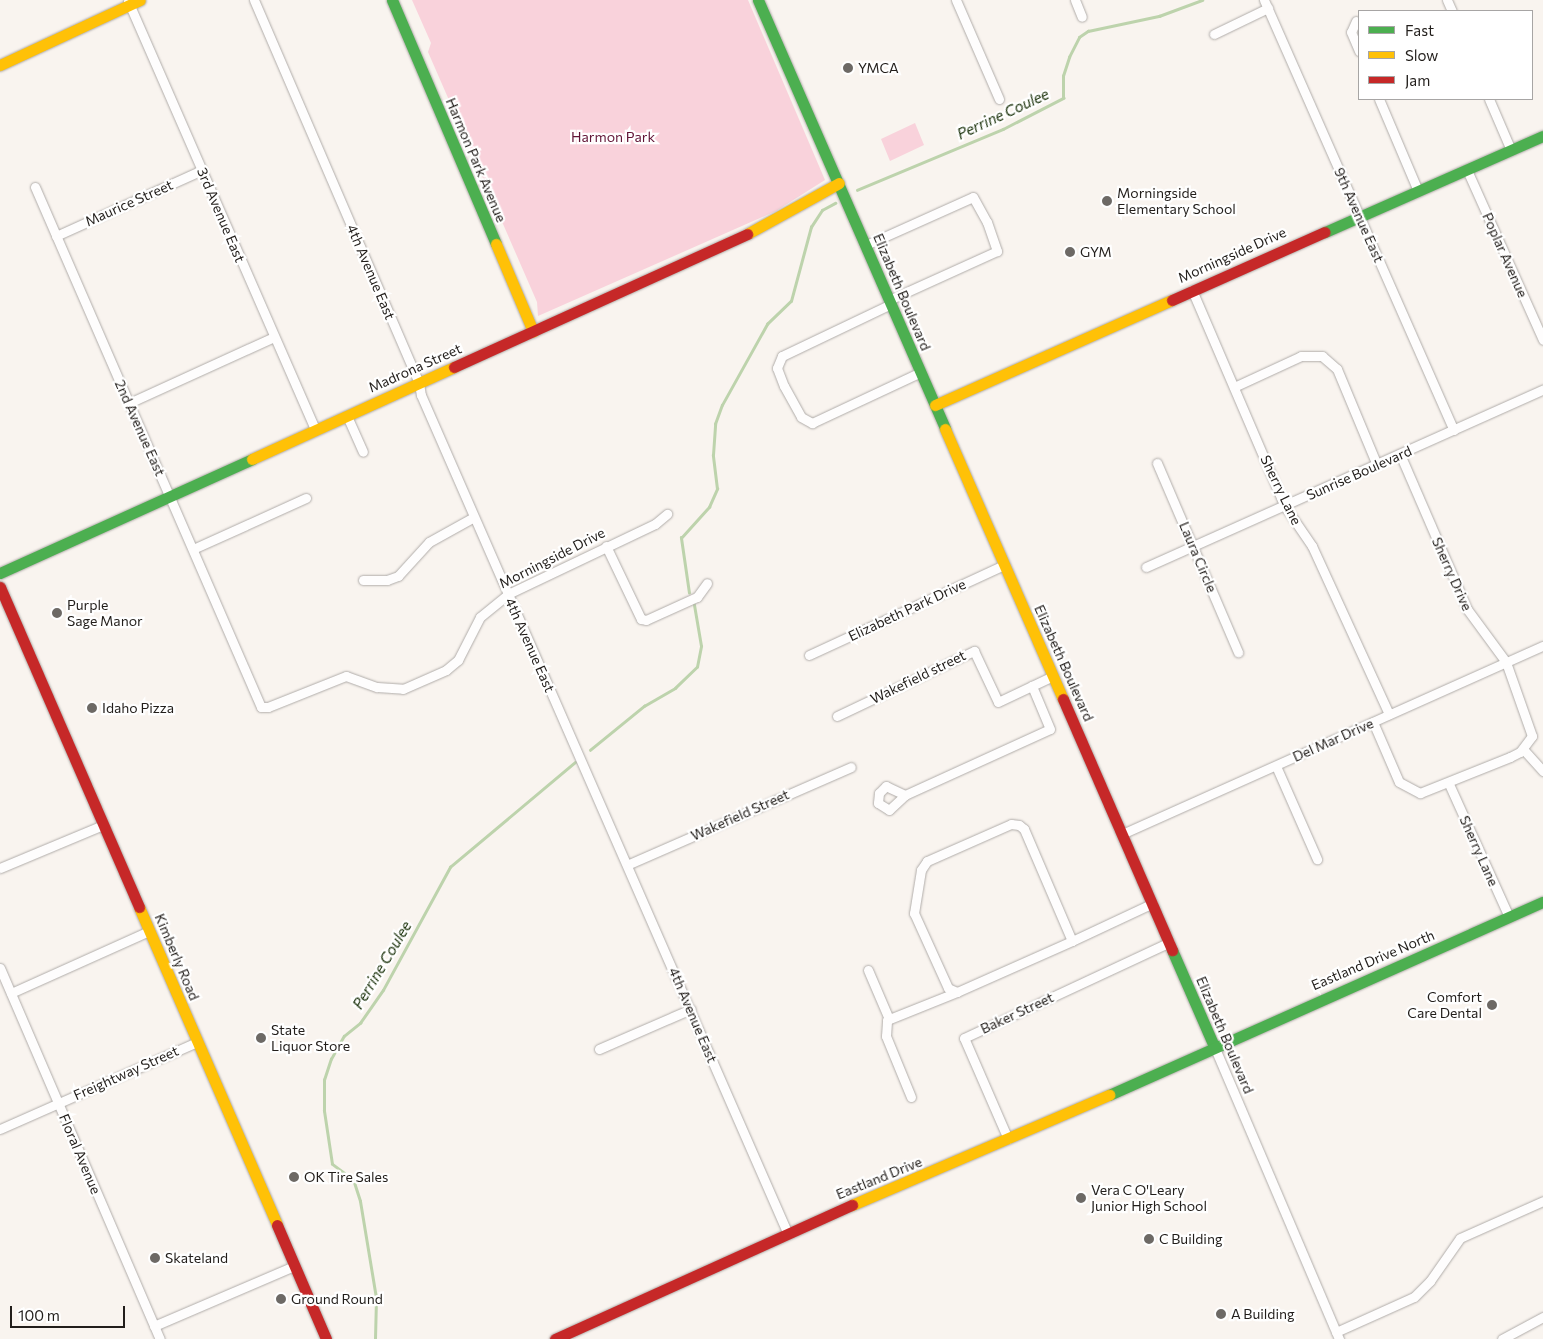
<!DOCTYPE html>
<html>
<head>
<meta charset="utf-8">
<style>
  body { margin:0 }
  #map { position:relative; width:1543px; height:1339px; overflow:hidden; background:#f9f4ef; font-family:Commissioner,sans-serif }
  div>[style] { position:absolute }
  .green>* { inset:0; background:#f9d2db }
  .stream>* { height:2.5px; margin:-1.25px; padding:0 1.25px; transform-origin:1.25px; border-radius:1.25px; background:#bdd3ac }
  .roads { filter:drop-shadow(0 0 1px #b0aca9) drop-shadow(0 0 1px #b0aca9) }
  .street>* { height:9px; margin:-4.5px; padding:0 4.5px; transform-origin:4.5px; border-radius:4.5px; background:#fefdfd }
  .fast>* { height:11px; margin:-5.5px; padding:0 5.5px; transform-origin:5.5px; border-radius:5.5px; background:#4caf50 }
  .slow>* { height:11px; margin:-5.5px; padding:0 5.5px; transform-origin:5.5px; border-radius:5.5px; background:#ffc107 }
  .jam>* { height:11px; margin:-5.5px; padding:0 5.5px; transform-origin:5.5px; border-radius:5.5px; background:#c62828 }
  .dots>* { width:14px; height:14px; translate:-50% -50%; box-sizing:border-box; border:2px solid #fff; border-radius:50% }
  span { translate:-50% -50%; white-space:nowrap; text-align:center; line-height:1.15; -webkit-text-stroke:4.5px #fff; paint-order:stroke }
  .poi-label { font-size:14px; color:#221e1b }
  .left { translate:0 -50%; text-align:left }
  .right { translate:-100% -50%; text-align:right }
  .park-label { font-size:14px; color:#611436 }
  .street-label { font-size:14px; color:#221e1b }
  .water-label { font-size:15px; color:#1a310a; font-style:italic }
  .legend { position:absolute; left:1358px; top:10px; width:175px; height:90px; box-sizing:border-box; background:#fff; border:1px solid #a7a5a4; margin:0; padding:6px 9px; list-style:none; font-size:15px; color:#221e1b }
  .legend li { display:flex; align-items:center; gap:10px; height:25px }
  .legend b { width:25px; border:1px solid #a7a5a4 }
  .scale { position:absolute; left:10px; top:1306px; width:115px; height:22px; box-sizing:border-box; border:2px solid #221e1b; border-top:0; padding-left:6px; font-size:15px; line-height:18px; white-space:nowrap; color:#221e1b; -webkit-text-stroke:4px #fff; paint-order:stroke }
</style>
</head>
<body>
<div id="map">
  <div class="green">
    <div style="clip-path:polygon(412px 0,748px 0,825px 180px,776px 211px,538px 316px,537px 302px,428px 52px,431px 43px)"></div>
    <div style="clip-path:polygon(915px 123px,924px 145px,890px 161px,881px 139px)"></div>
  </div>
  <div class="stream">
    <div style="left:857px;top:190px;width:158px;rotate:-22.7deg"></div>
    <div style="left:1003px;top:129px;width:68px;rotate:-27.3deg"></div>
    <div style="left:1063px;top:98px;width:22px;rotate:-90deg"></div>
    <div style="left:1063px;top:76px;width:20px;rotate:-72deg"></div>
    <div style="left:1069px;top:57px;width:22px;rotate:-63deg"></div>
    <div style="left:1079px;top:37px;width:11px;rotate:-34deg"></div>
    <div style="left:1088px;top:31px;width:73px;rotate:-11.9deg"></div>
    <div style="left:1159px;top:16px;width:46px;rotate:-20.4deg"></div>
    <div style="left:689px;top:593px;width:56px;rotate:-98.3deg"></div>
    <div style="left:681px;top:538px;width:42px;rotate:-47.9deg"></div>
    <div style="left:709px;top:507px;width:20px;rotate:-66deg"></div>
    <div style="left:717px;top:489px;width:34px;rotate:-97deg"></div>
    <div style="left:713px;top:455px;width:31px;rotate:-86deg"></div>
    <div style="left:715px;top:424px;width:20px;rotate:-70deg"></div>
    <div style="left:722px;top:405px;width:93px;rotate:-60.9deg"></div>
    <div style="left:767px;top:324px;width:33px;rotate:-44deg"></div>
    <div style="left:791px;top:301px;width:77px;rotate:-74.9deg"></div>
    <div style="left:811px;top:227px;width:20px;rotate:-57deg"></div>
    <div style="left:822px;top:210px;width:15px;rotate:-28deg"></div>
    <div style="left:590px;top:750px;width:70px;rotate:-39.2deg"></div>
    <div style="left:644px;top:706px;width:36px;rotate:-30deg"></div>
    <div style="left:675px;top:688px;width:30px;rotate:-44deg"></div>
    <div style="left:697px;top:667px;width:21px;rotate:-79deg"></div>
    <div style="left:701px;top:646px;width:42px;rotate:-99.7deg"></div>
    <div style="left:375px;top:1339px;width:41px;rotate:-88.6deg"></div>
    <div style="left:376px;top:1298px;width:98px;rotate:-99.4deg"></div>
    <div style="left:360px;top:1201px;width:22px;rotate:-108deg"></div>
    <div style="left:353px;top:1180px;width:26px;rotate:-143deg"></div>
    <div style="left:332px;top:1164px;width:54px;rotate:-98.6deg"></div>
    <div style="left:324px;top:1111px;width:31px;rotate:-90deg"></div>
    <div style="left:324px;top:1080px;width:22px;rotate:-72deg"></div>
    <div style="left:331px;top:1059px;width:26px;rotate:-61deg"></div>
    <div style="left:344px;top:1036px;width:21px;rotate:-39deg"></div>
    <div style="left:360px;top:1023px;width:40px;rotate:-55.1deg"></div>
    <div style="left:383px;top:990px;width:140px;rotate:-61.4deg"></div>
    <div style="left:450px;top:867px;width:163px;rotate:-40deg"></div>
  </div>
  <div class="roads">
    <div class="street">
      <div style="left:254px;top:0;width:417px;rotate:66.7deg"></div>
      <div style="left:419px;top:383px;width:12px;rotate:81deg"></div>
      <div style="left:421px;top:395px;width:914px;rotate:66.38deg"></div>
      <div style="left:956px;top:0;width:108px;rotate:66.5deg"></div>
      <div style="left:1075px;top:0;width:18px;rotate:68deg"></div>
      <div style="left:1264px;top:0;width:470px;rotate:66.2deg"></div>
      <div style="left:1447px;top:0;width:12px;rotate:66deg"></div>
      <div style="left:128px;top:1px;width:468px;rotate:66.4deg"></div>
      <div style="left:1356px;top:21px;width:12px;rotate:114deg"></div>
      <div style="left:1351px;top:32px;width:21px;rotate:67deg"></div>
      <div style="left:1214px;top:34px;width:60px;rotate:-25.7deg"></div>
      <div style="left:1379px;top:99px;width:100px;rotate:67deg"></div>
      <div style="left:1489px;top:99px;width:56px;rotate:66.7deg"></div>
      <div style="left:1467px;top:170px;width:186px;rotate:65.9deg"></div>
      <div style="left:35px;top:187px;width:567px;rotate:66.51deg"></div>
      <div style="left:261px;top:707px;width:7px"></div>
      <div style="left:268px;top:707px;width:84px;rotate:-21.7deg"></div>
      <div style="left:346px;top:676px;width:33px;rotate:20deg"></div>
      <div style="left:377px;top:687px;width:26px;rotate:4deg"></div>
      <div style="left:403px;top:689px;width:47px;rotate:-23.8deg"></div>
      <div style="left:446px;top:670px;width:16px;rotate:-40deg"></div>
      <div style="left:458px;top:660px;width:48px;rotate:-62.9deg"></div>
      <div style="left:480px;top:617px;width:36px;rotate:-39deg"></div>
      <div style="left:508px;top:594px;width:163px;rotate:-25.5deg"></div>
      <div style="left:655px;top:524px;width:16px;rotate:-40deg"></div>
      <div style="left:56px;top:236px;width:160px;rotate:-24.3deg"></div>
      <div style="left:866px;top:245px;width:117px;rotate:-24.2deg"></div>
      <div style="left:973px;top:197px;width:29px;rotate:61deg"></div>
      <div style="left:987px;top:222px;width:31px;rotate:71deg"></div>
      <div style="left:997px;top:251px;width:119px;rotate:155.6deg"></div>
      <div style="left:1192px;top:290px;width:234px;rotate:66.8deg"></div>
      <div style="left:1284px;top:505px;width:50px;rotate:55.7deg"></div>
      <div style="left:1312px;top:546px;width:185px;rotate:65.4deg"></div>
      <div style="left:891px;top:304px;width:121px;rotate:154.5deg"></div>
      <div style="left:782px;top:356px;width:13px;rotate:113deg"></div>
      <div style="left:777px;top:368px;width:19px;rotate:69deg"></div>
      <div style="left:784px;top:386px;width:35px;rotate:61deg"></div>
      <div style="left:801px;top:417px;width:13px;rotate:29deg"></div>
      <div style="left:812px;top:423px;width:120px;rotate:-25.1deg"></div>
      <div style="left:1234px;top:387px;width:74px;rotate:-24.8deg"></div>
      <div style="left:1301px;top:356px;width:21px"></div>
      <div style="left:1322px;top:356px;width:20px;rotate:41deg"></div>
      <div style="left:1337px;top:369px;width:104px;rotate:67.4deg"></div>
      <div style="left:129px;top:403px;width:159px;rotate:-24.5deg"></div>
      <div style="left:347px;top:416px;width:39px;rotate:66deg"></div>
      <div style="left:1157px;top:463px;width:206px;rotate:66.8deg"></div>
      <div style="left:606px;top:546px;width:81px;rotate:64.4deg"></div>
      <div style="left:641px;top:619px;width:5px;rotate:11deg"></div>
      <div style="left:646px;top:620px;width:56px;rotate:-24.3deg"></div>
      <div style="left:697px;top:597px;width:17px;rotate:-54deg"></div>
      <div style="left:193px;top:549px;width:124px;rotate:-24.3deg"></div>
      <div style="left:1146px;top:567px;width:435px;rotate:-24.1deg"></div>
      <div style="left:363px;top:580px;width:24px"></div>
      <div style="left:387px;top:580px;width:12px;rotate:-20deg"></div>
      <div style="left:398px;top:576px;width:46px;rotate:-47.6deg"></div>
      <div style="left:429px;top:542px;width:51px;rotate:-29.1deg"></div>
      <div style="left:809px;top:655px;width:215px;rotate:-24.8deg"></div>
      <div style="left:837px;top:716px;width:152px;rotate:-25.4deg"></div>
      <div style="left:974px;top:651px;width:56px;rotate:64.8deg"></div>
      <div style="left:998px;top:702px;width:61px;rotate:-25.3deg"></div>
      <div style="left:1373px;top:722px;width:65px;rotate:66.6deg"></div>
      <div style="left:1399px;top:782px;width:24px;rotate:28deg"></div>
      <div style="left:1420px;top:793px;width:97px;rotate:-21.8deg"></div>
      <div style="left:1510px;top:757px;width:11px;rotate:-27deg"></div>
      <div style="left:1520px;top:752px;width:20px;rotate:-53deg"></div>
      <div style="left:1532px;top:736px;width:78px;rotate:-109.4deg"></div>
      <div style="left:1506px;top:662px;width:66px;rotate:-126.3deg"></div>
      <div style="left:1467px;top:609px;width:169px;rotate:-113.4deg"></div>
      <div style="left:1523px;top:749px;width:30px;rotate:48deg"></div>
      <div style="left:1276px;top:766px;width:102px;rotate:66.2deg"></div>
      <div style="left:1449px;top:784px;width:146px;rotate:65.7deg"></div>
      <div style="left:905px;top:795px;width:21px;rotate:-155deg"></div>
      <div style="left:886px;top:786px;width:10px;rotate:135deg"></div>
      <div style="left:879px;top:793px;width:10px;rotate:96deg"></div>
      <div style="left:878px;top:803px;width:13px;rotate:32deg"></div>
      <div style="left:889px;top:810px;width:22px;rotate:-43deg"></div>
      <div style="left:905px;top:795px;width:159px;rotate:-24.5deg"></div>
      <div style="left:1050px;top:729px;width:47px;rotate:-112.7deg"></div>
      <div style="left:1122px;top:834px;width:461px;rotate:-24.1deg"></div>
      <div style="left:629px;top:864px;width:242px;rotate:-23.6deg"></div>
      <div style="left:0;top:868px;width:112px;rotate:-22.7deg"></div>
      <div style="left:1072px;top:941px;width:122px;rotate:-113.2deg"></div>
      <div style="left:1024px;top:829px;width:6px;rotate:-141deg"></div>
      <div style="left:1019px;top:825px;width:8px;rotate:-173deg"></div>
      <div style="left:1011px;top:824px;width:92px;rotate:156.2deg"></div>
      <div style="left:927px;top:861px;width:11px;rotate:124deg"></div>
      <div style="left:921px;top:870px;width:44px;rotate:99.2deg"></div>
      <div style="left:914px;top:913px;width:82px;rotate:65.6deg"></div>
      <div style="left:948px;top:988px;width:10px;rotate:24deg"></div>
      <div style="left:957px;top:992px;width:126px;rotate:-23.9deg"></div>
      <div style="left:1072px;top:941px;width:89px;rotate:-25.1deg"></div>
      <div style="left:0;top:968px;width:404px;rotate:66.7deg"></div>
      <div style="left:868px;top:970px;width:53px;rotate:66.8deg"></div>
      <div style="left:11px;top:993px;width:151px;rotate:-24.2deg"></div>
      <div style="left:1214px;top:1046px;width:319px;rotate:66.9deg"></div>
      <div style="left:599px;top:1049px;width:100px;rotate:-23.5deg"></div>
      <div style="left:911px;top:1097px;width:66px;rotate:-112.3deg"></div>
      <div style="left:886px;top:1036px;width:16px;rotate:-86deg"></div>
      <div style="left:887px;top:1020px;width:75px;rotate:-21.8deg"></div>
      <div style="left:0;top:1129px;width:215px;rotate:-23.8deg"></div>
      <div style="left:1008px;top:1139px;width:110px;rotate:-113.5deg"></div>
      <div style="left:964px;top:1038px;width:227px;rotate:-25deg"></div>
      <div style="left:154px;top:1326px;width:152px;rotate:-23.2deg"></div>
      <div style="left:1336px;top:1332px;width:85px;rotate:-24.2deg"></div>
      <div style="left:1414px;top:1297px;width:23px;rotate:-45deg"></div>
      <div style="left:1430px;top:1281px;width:52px;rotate:-55.1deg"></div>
      <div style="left:1460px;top:1238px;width:91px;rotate:-24deg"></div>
      <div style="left:1502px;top:1339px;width:47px;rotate:-28.2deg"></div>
    </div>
    <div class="fast">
      <div style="left:392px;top:0;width:265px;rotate:66.9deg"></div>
      <div style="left:758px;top:0;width:468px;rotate:66.4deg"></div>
      <div style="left:1325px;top:232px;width:238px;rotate:-23.8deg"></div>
      <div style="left:0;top:573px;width:277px;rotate:-24.3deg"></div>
      <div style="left:1172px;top:950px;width:105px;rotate:66.4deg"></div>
      <div style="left:1109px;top:1095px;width:475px;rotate:-24deg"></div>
    </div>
    <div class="slow">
      <div style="left:0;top:65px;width:154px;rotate:-24.9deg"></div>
      <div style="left:747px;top:234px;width:105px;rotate:-29deg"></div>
      <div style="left:496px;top:244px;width:95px;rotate:67deg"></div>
      <div style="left:935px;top:405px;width:259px;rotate:-23.9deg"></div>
      <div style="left:945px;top:429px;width:295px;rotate:66.4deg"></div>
      <div style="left:252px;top:459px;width:222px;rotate:-24.5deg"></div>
      <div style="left:139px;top:907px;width:347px;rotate:66.5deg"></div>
      <div style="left:852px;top:1205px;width:280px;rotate:-23.2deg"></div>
    </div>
    <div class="jam">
      <div style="left:1172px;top:300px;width:167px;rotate:-24deg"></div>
      <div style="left:454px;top:367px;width:322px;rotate:-24.4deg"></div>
      <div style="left:0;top:587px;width:349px;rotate:66.5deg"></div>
      <div style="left:1063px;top:699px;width:274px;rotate:66.5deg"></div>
      <div style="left:277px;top:1225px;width:124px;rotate:66.7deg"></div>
      <div style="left:555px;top:1339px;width:326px;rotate:-24.3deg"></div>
    </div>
  </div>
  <div class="dots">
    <div style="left:848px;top:68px;background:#6d6965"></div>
    <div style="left:1107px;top:201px;background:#6d6965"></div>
    <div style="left:1070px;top:252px;background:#6d6965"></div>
    <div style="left:57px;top:613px;background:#6d6965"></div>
    <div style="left:92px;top:708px;background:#6d6965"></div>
    <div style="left:1492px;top:1005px;background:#6d6965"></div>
    <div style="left:261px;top:1038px;background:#6d6965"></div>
    <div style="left:294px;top:1177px;background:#6d6965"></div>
    <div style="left:1081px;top:1198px;background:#6d6965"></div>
    <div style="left:1149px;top:1239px;background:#6d6965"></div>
    <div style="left:155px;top:1258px;background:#6d6965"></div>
    <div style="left:281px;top:1299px;background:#6d6965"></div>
    <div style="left:1221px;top:1314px;background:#6d6965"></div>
  </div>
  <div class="poi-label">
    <span class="left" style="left:858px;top:68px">YMCA</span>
    <span class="left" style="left:1117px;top:201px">Morningside<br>Elementary School</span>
    <span class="left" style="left:1080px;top:252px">GYM</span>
    <span class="left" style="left:67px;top:613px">Purple<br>Sage Manor</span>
    <span class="left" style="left:102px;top:708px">Idaho Pizza</span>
    <span class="right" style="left:1482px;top:1005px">Comfort<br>Care Dental</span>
    <span class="left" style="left:271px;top:1038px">State<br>Liquor Store</span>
    <span class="left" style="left:304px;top:1177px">OK Tire Sales</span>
    <span class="left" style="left:1091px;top:1198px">Vera C O'Leary<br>Junior High School</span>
    <span class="left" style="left:1159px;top:1239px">C Building</span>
    <span class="left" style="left:165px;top:1258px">Skateland</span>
    <span class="left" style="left:291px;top:1299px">Ground Round</span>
    <span class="left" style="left:1231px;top:1314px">A Building</span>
  </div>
  <div class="park-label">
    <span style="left:613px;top:137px">Harmon Park</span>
  </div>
  <div class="street-label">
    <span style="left:476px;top:160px;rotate:67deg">Harmon Park Avenue</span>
    <span style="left:129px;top:203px;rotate:-24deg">Maurice Street</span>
    <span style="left:221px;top:215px;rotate:67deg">3rd Avenue East</span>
    <span style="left:1359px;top:215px;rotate:66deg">9th Avenue East</span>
    <span style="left:1232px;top:255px;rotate:-24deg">Morningside Drive</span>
    <span style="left:1505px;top:255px;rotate:66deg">Poplar Avenue</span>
    <span style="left:371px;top:272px;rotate:67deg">4th Avenue East</span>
    <span style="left:902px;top:292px;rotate:67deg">Elizabeth Boulevard</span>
    <span style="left:415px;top:368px;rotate:-24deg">Madrona Street</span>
    <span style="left:140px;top:428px;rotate:66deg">2nd Avenue East</span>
    <span style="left:1359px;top:473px;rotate:-24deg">Sunrise Boulevard</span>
    <span style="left:1281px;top:490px;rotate:64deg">Sherry Lane</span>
    <span style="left:1198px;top:557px;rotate:67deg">Laura Circle</span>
    <span style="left:552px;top:558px;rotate:-27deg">Morningside Drive</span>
    <span style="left:1452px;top:574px;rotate:66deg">Sherry Drive</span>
    <span style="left:907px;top:610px;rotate:-25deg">Elizabeth Park Drive</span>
    <span style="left:530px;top:645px;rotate:66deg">4th Avenue East</span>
    <span style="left:1064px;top:663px;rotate:66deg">Elizabeth Boulevard</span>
    <span style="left:918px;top:677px;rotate:-26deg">Wakefield street</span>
    <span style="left:1333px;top:740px;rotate:-24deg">Del Mar Drive</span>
    <span style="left:740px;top:815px;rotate:-24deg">Wakefield Street</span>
    <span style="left:1479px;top:851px;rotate:66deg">Sherry Lane</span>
    <span style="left:177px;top:957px;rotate:67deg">Kimberly Road</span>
    <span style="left:1373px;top:960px;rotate:-23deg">Eastland Drive North</span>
    <span style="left:1017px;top:1013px;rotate:-25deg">Baker Street</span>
    <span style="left:693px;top:1015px;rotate:67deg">4th Avenue East</span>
    <span style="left:1225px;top:1035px;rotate:67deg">Elizabeth Boulevard</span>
    <span style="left:126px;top:1073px;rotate:-24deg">Freightway Street</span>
    <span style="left:80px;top:1154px;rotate:67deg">Floral Avenue</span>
    <span style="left:879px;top:1178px;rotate:-22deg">Eastland Drive</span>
  </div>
  <div class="water-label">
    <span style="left:1003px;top:114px;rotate:-25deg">Perrine Coulee</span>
    <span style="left:382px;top:965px;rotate:-59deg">Perrine Coulee</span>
  </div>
  <ul class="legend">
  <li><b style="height:6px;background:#4caf50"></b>Fast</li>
  <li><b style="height:6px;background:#ffc107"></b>Slow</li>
  <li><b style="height:6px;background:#c62828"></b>Jam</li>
  </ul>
  <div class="scale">100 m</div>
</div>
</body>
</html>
